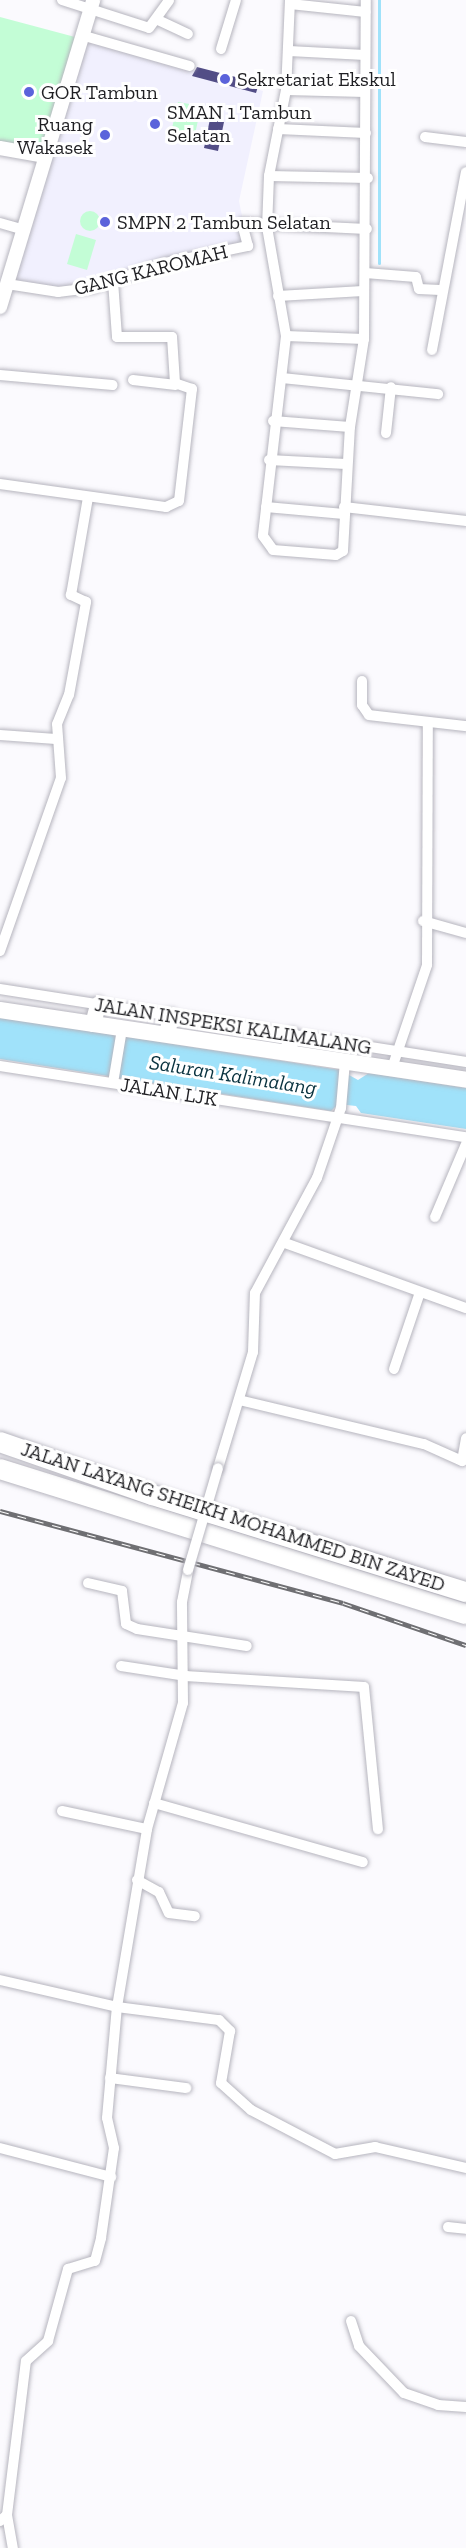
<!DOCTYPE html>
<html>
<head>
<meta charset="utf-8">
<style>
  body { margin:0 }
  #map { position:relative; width:466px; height:2548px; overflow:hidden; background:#fbfafe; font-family:"Zilla Slab",serif }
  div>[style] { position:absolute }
  .built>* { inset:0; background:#f1f0fe }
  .green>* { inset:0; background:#c3fdd6 }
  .round { border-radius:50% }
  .water>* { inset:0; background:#a0e2fa }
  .stream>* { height:3px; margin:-1.5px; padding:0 1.5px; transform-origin:1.5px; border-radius:1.5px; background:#a0e2fa }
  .building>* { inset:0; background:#524d86 }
  .roads { filter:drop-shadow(0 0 2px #b6b5be) drop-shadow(0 0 2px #b6b5be) }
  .minor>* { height:10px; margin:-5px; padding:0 5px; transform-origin:5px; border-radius:5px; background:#fff }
  .tertiary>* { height:14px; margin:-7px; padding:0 7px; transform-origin:7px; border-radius:7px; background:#fff }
  .primary>* { height:16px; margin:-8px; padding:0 8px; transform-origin:8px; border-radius:8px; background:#fff }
  .motorway>* { height:20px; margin:-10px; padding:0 10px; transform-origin:10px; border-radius:10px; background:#fff }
  .rail>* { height:5px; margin-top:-2.5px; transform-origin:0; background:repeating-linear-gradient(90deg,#fff 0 9px,#6f6f73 0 18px); box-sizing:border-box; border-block:2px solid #6f6f73 }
  .bridges { filter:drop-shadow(0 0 2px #b6b5be) drop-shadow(0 0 2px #b6b5be) }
  .minor-bridge>* { height:10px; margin:-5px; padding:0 5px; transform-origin:5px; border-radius:5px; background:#fff }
  .motorway-bridge>* { height:20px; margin:-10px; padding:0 10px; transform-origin:10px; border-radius:10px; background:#fff }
  .dots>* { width:16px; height:16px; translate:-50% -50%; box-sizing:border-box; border:3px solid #fff; border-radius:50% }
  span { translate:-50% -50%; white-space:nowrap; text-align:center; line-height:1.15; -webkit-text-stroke:6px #fff; paint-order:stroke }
  .poi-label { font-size:20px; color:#1f1f23 }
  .left { translate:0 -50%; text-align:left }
  .right { translate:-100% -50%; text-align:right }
  .street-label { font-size:20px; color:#1f1f23 }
  .water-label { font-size:21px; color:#09323f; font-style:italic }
</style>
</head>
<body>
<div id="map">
  <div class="built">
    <div style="clip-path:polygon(81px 35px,263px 91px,239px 201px,248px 246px,72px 292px,7px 284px)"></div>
  </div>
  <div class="green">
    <div style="clip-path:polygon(0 17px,75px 37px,41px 152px,0 147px)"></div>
    <div style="clip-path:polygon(178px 102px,201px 106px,193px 144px,170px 137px)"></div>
    <div class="round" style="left:80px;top:211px;width:20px;height:20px"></div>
    <div style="clip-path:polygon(76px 234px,96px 240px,87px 270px,67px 264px)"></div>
  </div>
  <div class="water">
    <div style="clip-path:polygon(0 1017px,340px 1070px,358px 1080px,369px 1073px,466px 1088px,466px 1129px,361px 1113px,356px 1106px,338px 1104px,331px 1111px,0 1059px)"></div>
  </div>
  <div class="stream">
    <div style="left:379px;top:0;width:263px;rotate:90deg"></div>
  </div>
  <div class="building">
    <div style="clip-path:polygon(197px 67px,259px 83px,256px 93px,192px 76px)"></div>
    <div style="clip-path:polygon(210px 119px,224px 122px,218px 151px,204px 148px)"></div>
  </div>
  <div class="roads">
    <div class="minor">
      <div style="left:62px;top:0;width:91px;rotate:17.8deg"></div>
      <div style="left:149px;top:28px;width:34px;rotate:-54deg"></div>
      <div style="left:290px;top:0;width:90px;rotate:92.5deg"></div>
      <div style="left:286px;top:90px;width:88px;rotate:101.2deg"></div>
      <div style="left:269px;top:176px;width:51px;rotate:92.2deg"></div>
      <div style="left:267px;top:227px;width:111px;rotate:80.1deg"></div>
      <div style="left:286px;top:336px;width:201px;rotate:96.6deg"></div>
      <div style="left:263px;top:536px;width:17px;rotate:54deg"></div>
      <div style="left:273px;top:550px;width:63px;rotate:4.5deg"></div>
      <div style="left:336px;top:555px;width:8px;rotate:-30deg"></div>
      <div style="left:343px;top:551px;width:124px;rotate:-86.8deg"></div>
      <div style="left:350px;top:427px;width:89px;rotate:-81deg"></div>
      <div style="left:364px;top:339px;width:339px;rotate:-89.7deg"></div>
      <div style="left:290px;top:4px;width:76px;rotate:6deg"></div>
      <div style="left:158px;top:20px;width:33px;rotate:25deg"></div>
      <div style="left:81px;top:35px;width:113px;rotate:15.9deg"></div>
      <div style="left:221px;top:49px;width:51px;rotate:-73deg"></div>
      <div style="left:289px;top:51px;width:76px;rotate:3deg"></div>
      <div style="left:286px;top:90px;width:79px;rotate:1.5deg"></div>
      <div style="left:278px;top:129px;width:88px;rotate:2.6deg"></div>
      <div style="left:425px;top:137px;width:41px;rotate:7deg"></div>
      <div style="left:269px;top:176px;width:99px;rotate:1.2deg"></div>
      <div style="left:0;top:223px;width:25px;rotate:16deg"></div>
      <div style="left:365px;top:273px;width:51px;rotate:4.5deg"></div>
      <div style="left:416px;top:277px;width:12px;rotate:76deg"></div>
      <div style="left:419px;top:289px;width:21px;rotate:3deg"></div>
      <div style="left:7px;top:284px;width:52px;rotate:8.9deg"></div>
      <div style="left:58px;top:292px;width:34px;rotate:-7deg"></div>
      <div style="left:92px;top:288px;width:77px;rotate:-18.9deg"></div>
      <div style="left:165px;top:263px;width:85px;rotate:-11.6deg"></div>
      <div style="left:248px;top:246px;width:24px;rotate:-105deg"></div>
      <div style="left:242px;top:223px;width:125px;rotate:2.7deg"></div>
      <div style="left:278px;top:296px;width:85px;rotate:-3.4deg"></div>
      <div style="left:286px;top:336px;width:78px;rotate:2.2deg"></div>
      <div style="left:432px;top:350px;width:181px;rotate:-79.2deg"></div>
      <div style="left:0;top:375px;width:113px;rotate:5.1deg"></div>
      <div style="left:282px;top:378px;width:157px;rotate:5.9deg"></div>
      <div style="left:133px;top:380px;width:43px;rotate:6.6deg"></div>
      <div style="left:273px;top:421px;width:77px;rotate:4.5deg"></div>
      <div style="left:386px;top:433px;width:46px;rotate:-83.8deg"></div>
      <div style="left:269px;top:460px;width:77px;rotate:3deg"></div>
      <div style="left:0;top:484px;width:168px;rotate:7.9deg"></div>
      <div style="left:166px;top:507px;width:14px;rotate:-25deg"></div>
      <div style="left:179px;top:501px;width:113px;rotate:-83.4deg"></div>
      <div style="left:192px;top:389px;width:18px;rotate:-161deg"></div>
      <div style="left:175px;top:383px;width:46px;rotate:-93.7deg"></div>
      <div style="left:172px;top:337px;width:55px;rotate:180deg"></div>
      <div style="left:117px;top:337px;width:56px;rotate:-94.1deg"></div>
      <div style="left:266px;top:507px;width:78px;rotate:5.1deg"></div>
      <div style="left:344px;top:507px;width:123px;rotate:6.5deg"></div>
      <div style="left:362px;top:681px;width:24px;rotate:90deg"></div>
      <div style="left:362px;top:705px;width:12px;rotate:55deg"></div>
      <div style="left:369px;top:715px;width:98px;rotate:6.5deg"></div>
      <div style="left:0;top:735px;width:56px;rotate:4.1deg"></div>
      <div style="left:423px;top:921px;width:45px;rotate:15.6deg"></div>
      <div style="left:0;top:951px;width:183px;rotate:-70.6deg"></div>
      <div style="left:61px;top:778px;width:54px;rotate:-94.2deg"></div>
      <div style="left:57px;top:724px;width:31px;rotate:-68deg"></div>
      <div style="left:69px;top:695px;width:95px;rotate:-79.6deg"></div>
      <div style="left:86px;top:602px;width:17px;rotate:-155deg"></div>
      <div style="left:71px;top:595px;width:98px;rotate:-80.1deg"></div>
      <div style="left:0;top:989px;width:472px;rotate:8.9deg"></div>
      <div style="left:0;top:1066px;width:471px;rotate:8.7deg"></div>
      <div style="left:392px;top:1068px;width:109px;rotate:-71.2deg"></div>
      <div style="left:427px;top:965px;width:241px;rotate:-89.8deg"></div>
      <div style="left:113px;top:1083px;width:55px;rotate:-80.5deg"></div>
      <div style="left:435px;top:1217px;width:79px;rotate:-67deg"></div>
      <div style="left:285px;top:1243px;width:192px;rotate:19.8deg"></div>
      <div style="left:394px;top:1369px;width:78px;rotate:-71.3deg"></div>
      <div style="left:239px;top:1400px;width:190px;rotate:13.4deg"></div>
      <div style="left:424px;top:1444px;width:42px;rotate:24.1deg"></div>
      <div style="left:462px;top:1461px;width:23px;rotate:-80deg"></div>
      <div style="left:218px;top:1468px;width:121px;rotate:-73.2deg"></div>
      <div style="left:253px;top:1352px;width:59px;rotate:-88.1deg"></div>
      <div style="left:255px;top:1293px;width:131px;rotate:-61.7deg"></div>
      <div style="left:317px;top:1178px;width:74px;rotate:-71.1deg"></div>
      <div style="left:341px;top:1108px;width:47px;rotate:-85.1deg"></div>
      <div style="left:88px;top:1583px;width:35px;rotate:13deg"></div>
      <div style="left:122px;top:1591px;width:33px;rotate:83deg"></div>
      <div style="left:126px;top:1624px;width:12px;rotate:24deg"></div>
      <div style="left:137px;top:1629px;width:111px;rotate:8.8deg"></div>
      <div style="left:121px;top:1666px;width:66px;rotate:8.7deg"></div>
      <div style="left:186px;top:1676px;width:178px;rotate:3.5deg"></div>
      <div style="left:364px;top:1687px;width:143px;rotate:84.4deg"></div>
      <div style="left:154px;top:1803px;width:217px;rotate:15.8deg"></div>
      <div style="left:62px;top:1811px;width:87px;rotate:12deg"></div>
      <div style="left:137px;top:1880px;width:25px;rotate:29deg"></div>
      <div style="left:159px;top:1892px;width:23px;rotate:65deg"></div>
      <div style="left:169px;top:1913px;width:26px;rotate:7deg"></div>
      <div style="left:0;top:1980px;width:120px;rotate:13deg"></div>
      <div style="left:117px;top:2007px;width:103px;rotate:7.3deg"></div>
      <div style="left:219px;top:2020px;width:16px;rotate:45deg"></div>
      <div style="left:230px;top:2031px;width:53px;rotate:99.8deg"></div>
      <div style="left:221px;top:2083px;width:40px;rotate:42deg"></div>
      <div style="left:251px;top:2110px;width:95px;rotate:27.6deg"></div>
      <div style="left:335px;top:2154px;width:41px;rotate:-9.9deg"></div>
      <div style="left:375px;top:2147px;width:93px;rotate:13deg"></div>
      <div style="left:110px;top:2078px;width:77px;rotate:7.5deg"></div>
      <div style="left:0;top:2148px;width:115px;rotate:14.6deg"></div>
      <div style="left:448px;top:2227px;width:18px;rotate:6deg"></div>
      <div style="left:351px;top:2321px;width:26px;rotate:72deg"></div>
      <div style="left:359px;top:2346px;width:65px;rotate:46.2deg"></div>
      <div style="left:404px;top:2393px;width:36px;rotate:19deg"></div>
      <div style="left:438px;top:2405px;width:28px;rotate:4deg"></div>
      <div style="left:7px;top:2515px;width:34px;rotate:80deg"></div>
      <div style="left:0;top:2521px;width:9px;rotate:-41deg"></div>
      <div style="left:7px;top:2515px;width:155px;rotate:-83deg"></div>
      <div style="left:26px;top:2361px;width:30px;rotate:-42deg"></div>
      <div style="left:48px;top:2341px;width:75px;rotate:-74.5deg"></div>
      <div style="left:68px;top:2269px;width:28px;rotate:-17deg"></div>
      <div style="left:95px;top:2261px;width:24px;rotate:-75deg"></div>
      <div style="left:101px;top:2238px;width:91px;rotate:-81.8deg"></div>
      <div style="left:114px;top:2148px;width:31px;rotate:-103deg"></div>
      <div style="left:107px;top:2118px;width:111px;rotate:-84.9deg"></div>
      <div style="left:117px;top:2007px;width:181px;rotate:-80.4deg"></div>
      <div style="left:147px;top:1829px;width:131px;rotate:-74.1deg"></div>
      <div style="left:183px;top:1703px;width:101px;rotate:-90.6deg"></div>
      <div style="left:182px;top:1602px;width:33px;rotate:-79deg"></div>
    </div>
    <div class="tertiary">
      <div style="left:0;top:148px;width:46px;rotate:10.1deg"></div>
      <div style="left:0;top:307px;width:321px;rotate:-73.1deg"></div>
    </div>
    <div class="primary">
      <div style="left:0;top:1010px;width:471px;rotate:8.5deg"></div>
      <div style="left:93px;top:1024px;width:20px;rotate:-75deg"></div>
      <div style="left:167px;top:1034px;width:18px;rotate:-77deg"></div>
      <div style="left:288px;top:1052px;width:17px;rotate:-77deg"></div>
    </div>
    <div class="motorway">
      <div style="left:0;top:1469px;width:488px;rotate:17.3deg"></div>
    </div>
  </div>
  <div class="rail">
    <div style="left:0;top:1511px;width:355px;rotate:15deg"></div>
    <div style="left:343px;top:1603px;width:130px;rotate:18.9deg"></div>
  </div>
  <div class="bridges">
    <div class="minor-bridge">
      <div style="left:188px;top:1570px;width:106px;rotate:-73.6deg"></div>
    </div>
    <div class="motorway-bridge">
      <div style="left:0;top:1442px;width:161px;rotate:19.2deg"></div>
      <div style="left:152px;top:1495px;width:329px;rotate:17.2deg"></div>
    </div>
  </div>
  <div class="dots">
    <div style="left:225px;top:79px;background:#5b63db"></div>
    <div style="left:29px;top:92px;background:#5b63db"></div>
    <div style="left:155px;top:124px;background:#5b63db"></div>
    <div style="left:105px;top:135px;background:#5b63db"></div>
    <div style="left:105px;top:222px;background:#5b63db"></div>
  </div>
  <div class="poi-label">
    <span class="left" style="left:237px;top:79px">Sekretariat Ekskul</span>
    <span class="left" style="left:41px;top:92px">GOR Tambun</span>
    <span class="left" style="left:167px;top:124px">SMAN 1 Tambun<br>Selatan</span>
    <span class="right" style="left:93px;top:136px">Ruang<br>Wakasek</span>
    <span class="left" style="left:117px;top:222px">SMPN 2 Tambun Selatan</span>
  </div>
  <div class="street-label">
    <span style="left:151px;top:270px;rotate:-14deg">GANG KAROMAH</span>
    <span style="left:233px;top:1026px;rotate:9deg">JALAN INSPEKSI KALIMALANG</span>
    <span style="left:169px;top:1092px;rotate:9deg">JALAN LJK</span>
    <span style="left:233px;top:1517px;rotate:18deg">JALAN LAYANG SHEIKH MOHAMMED BIN ZAYED</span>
  </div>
  <div class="water-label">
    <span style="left:233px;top:1075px;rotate:9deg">Saluran Kalimalang</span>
  </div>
</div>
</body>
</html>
